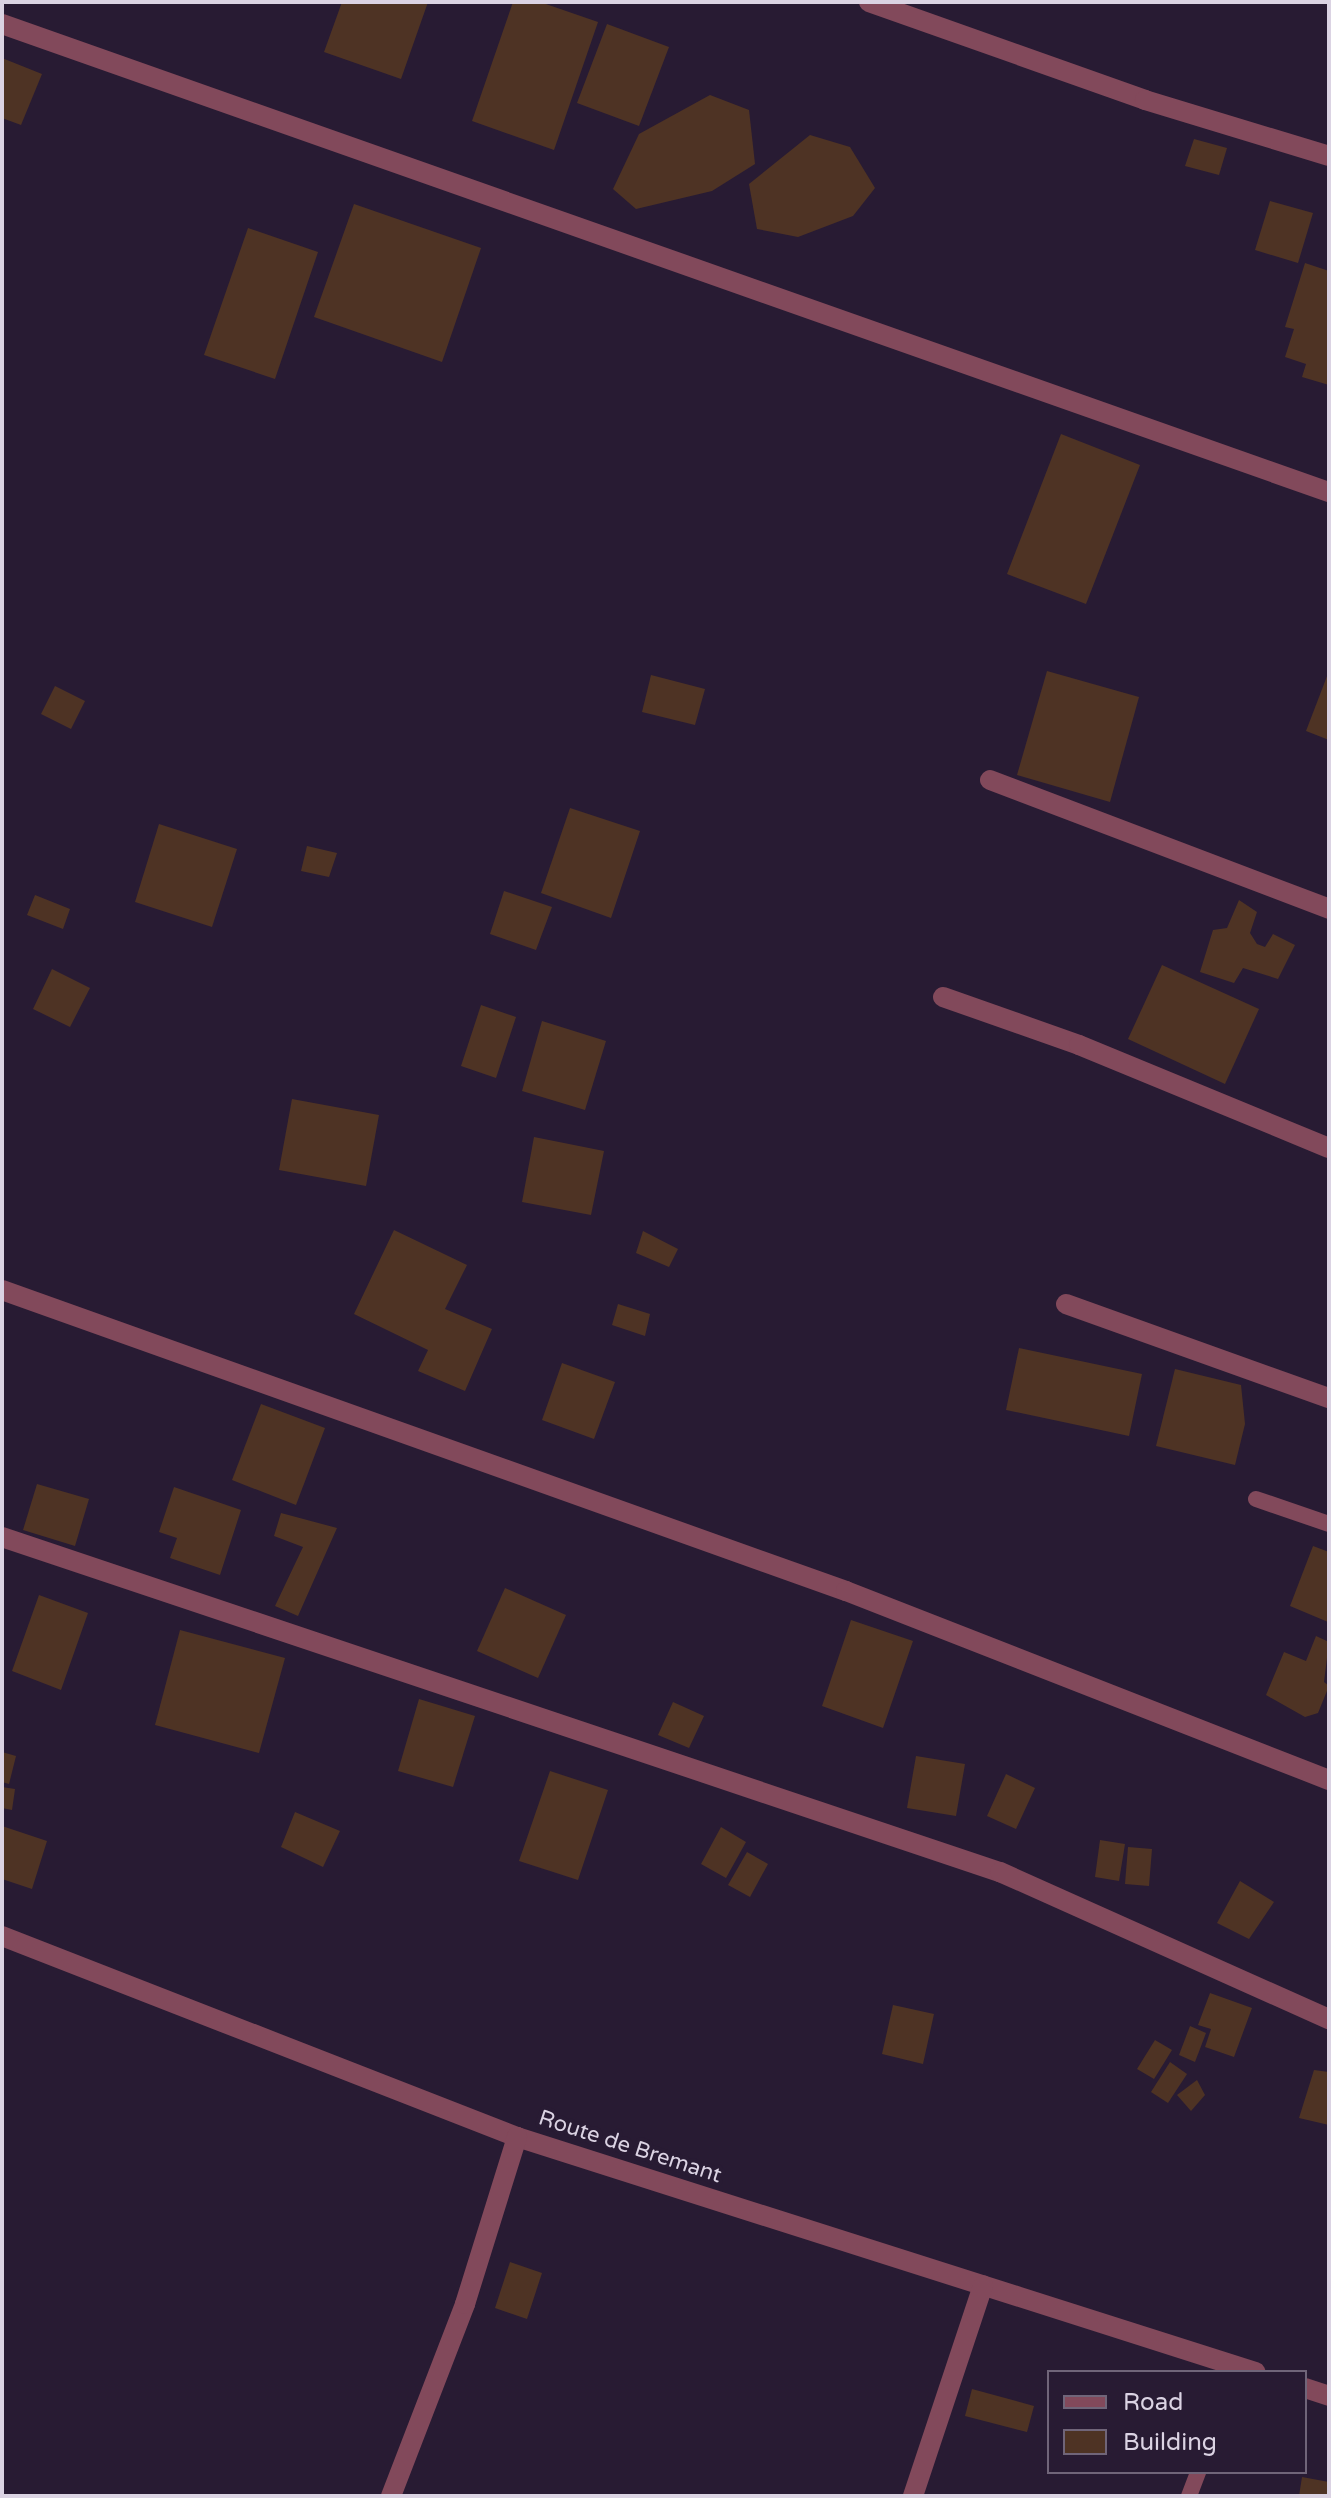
<!DOCTYPE html>
<html>
<head>
<meta charset="utf-8">
<style>
  body { margin:0 }
  #map { position:relative; width:1331px; height:2498px; overflow:hidden; background:#281b33; font-family:"Varela Round",sans-serif }
  div>[style] { position:absolute }
  .building>* { inset:0; background:#4e3324 }
  .lane>* { height:16px; margin:-8px; padding:0 8px; transform-origin:8px; border-radius:8px; background:#82495b }
  .street>* { height:20px; margin:-10px; padding:0 10px; transform-origin:10px; border-radius:10px; background:#82495b }
  span { translate:-50% -50%; white-space:nowrap; text-align:center; line-height:1.15; -webkit-text-stroke:8px #281b33; paint-order:stroke }
  .street-label { font-size:22px; color:#dbd3e3 }
  .frame { position:absolute; inset:0; border:4px solid #dbd3e3; pointer-events:none }
  .legend { position:absolute; left:1047px; top:2370px; width:260px; height:104px; box-sizing:border-box; background:#281b33; border:2px solid #706579; margin:0; padding:10px 14px; list-style:none; font-size:24px; color:#dbd3e3 }
  .legend li { display:flex; align-items:center; gap:16px; height:40px }
  .legend b { width:40px; border:2px solid #706579 }
</style>
</head>
<body>
<div id="map">
  <div class="building">
    <div style="clip-path:polygon(342px 2px,428px 2px,401px 79px,324px 52px)"></div>
    <div style="clip-path:polygon(513px 2px,540px 2px,598px 22px,554px 150px,472px 121px)"></div>
    <div style="clip-path:polygon(607px 24px,669px 47px,639px 126px,577px 103px)"></div>
    <div style="clip-path:polygon(2px 58px,42px 74px,21px 125px,2px 118px)"></div>
    <div style="clip-path:polygon(710px 95px,749px 110px,755px 164px,712px 191px,636px 209px,613px 189px,639px 134px)"></div>
    <div style="clip-path:polygon(810px 135px,850px 147px,875px 188px,853px 216px,798px 237px,757px 229px,749px 184px)"></div>
    <div style="clip-path:polygon(1194px 139px,1227px 148px,1219px 175px,1185px 166px)"></div>
    <div style="clip-path:polygon(1270px 201px,1313px 213px,1298px 263px,1255px 250px)"></div>
    <div style="clip-path:polygon(354px 204px,481px 248px,442px 362px,314px 317px)"></div>
    <div style="clip-path:polygon(248px 228px,318px 252px,275px 379px,204px 355px)"></div>
    <div style="clip-path:polygon(1305px 263px,1329px 271px,1329px 385px,1302px 377px,1306px 364px,1285px 357px,1294px 329px,1285px 327px)"></div>
    <div style="clip-path:polygon(1061px 434px,1140px 465px,1086px 604px,1007px 574px)"></div>
    <div style="clip-path:polygon(1047px 671px,1139px 697px,1110px 802px,1017px 775px)"></div>
    <div style="clip-path:polygon(1329px 671px,1329px 740px,1306px 731px)"></div>
    <div style="clip-path:polygon(651px 675px,705px 689px,695px 725px,642px 712px)"></div>
    <div style="clip-path:polygon(55px 686px,85px 701px,71px 729px,41px 714px)"></div>
    <div style="clip-path:polygon(570px 808px,640px 831px,611px 918px,541px 893px)"></div>
    <div style="clip-path:polygon(159px 824px,237px 849px,212px 927px,135px 902px)"></div>
    <div style="clip-path:polygon(307px 846px,337px 853px,329px 877px,301px 871px)"></div>
    <div style="clip-path:polygon(504px 891px,552px 907px,536px 950px,490px 934px)"></div>
    <div style="clip-path:polygon(35px 895px,70px 909px,63px 929px,27px 915px)"></div>
    <div style="clip-path:polygon(1239px 900px,1257px 912px,1250px 933px,1257px 944px,1265px 947px,1273px 934px,1295px 945px,1278px 979px,1243px 968px,1234px 983px,1200px 972px,1213px 930px,1227px 928px)"></div>
    <div style="clip-path:polygon(1162px 965px,1259px 1009px,1225px 1084px,1128px 1039px)"></div>
    <div style="clip-path:polygon(52px 969px,90px 988px,70px 1027px,33px 1009px)"></div>
    <div style="clip-path:polygon(481px 1005px,516px 1017px,496px 1078px,461px 1066px)"></div>
    <div style="clip-path:polygon(542px 1021px,606px 1041px,585px 1110px,522px 1091px)"></div>
    <div style="clip-path:polygon(292px 1099px,379px 1115px,366px 1186px,279px 1170px)"></div>
    <div style="clip-path:polygon(534px 1137px,604px 1151px,591px 1215px,522px 1202px)"></div>
    <div style="clip-path:polygon(394px 1230px,467px 1265px,445px 1309px,492px 1329px,465px 1391px,418px 1371px,428px 1350px,354px 1314px)"></div>
    <div style="clip-path:polygon(643px 1231px,678px 1249px,669px 1267px,636px 1253px)"></div>
    <div style="clip-path:polygon(618px 1304px,650px 1314px,645px 1336px,612px 1325px)"></div>
    <div style="clip-path:polygon(1019px 1348px,1142px 1374px,1129px 1436px,1006px 1410px)"></div>
    <div style="clip-path:polygon(562px 1363px,615px 1382px,594px 1439px,542px 1420px)"></div>
    <div style="clip-path:polygon(1175px 1369px,1241px 1385px,1245px 1424px,1235px 1465px,1156px 1446px)"></div>
    <div style="clip-path:polygon(261px 1404px,325px 1428px,296px 1505px,232px 1480px)"></div>
    <div style="clip-path:polygon(37px 1484px,89px 1499px,75px 1546px,23px 1530px)"></div>
    <div style="clip-path:polygon(174px 1487px,241px 1510px,220px 1575px,170px 1558px,177px 1538px,159px 1532px)"></div>
    <div style="clip-path:polygon(281px 1513px,337px 1528px,298px 1616px,275px 1606px,303px 1547px,274px 1536px)"></div>
    <div style="clip-path:polygon(1313px 1546px,1329px 1552px,1328px 1622px,1290px 1606px)"></div>
    <div style="clip-path:polygon(505px 1588px,566px 1615px,538px 1678px,477px 1651px)"></div>
    <div style="clip-path:polygon(39px 1595px,88px 1613px,61px 1690px,12px 1671px)"></div>
    <div style="clip-path:polygon(851px 1620px,913px 1641px,883px 1728px,822px 1706px)"></div>
    <div style="clip-path:polygon(180px 1630px,285px 1658px,259px 1753px,155px 1725px)"></div>
    <div style="clip-path:polygon(1316px 1636px,1329px 1642px,1324px 1682px,1329px 1686px,1318px 1713px,1305px 1717px,1266px 1695px,1284px 1652px,1306px 1661px)"></div>
    <div style="clip-path:polygon(419px 1699px,475px 1716px,453px 1787px,398px 1771px)"></div>
    <div style="clip-path:polygon(673px 1702px,704px 1716px,689px 1748px,658px 1735px)"></div>
    <div style="clip-path:polygon(2px 1752px,16px 1756px,9px 1784px,2px 1782px)"></div>
    <div style="clip-path:polygon(916px 1756px,965px 1764px,956px 1816px,907px 1808px)"></div>
    <div style="clip-path:polygon(550px 1771px,608px 1790px,578px 1880px,519px 1861px)"></div>
    <div style="clip-path:polygon(1006px 1774px,1035px 1788px,1016px 1829px,987px 1816px)"></div>
    <div style="clip-path:polygon(2px 1787px,15px 1789px,12px 1810px,2px 1808px)"></div>
    <div style="clip-path:polygon(295px 1812px,340px 1831px,323px 1867px,281px 1847px)"></div>
    <div style="clip-path:polygon(2px 1826px,47px 1841px,32px 1889px,2px 1879px)"></div>
    <div style="clip-path:polygon(721px 1827px,746px 1842px,726px 1878px,701px 1864px)"></div>
    <div style="clip-path:polygon(1100px 1840px,1125px 1844px,1119px 1881px,1095px 1877px)"></div>
    <div style="clip-path:polygon(1128px 1847px,1152px 1849px,1149px 1886px,1125px 1884px)"></div>
    <div style="clip-path:polygon(747px 1852px,768px 1864px,750px 1897px,728px 1885px)"></div>
    <div style="clip-path:polygon(1240px 1881px,1274px 1902px,1249px 1939px,1217px 1923px)"></div>
    <div style="clip-path:polygon(1210px 1993px,1252px 2008px,1234px 2057px,1205px 2047px,1211px 2029px,1198px 2025px)"></div>
    <div style="clip-path:polygon(893px 2005px,934px 2014px,923px 2064px,882px 2054px)"></div>
    <div style="clip-path:polygon(1190px 2026px,1206px 2033px,1195px 2062px,1179px 2055px)"></div>
    <div style="clip-path:polygon(1155px 2040px,1172px 2050px,1154px 2079px,1137px 2069px)"></div>
    <div style="clip-path:polygon(1170px 2062px,1187px 2074px,1168px 2103px,1151px 2092px)"></div>
    <div style="clip-path:polygon(1314px 2070px,1329px 2072px,1329px 2125px,1299px 2118px)"></div>
    <div style="clip-path:polygon(1197px 2080px,1205px 2095px,1191px 2111px,1177px 2095px)"></div>
    <div style="clip-path:polygon(510px 2262px,542px 2273px,527px 2319px,495px 2308px)"></div>
    <div style="clip-path:polygon(972px 2389px,1034px 2406px,1027px 2432px,965px 2416px)"></div>
    <div style="clip-path:polygon(1302px 2477px,1329px 2482px,1329px 2496px,1299px 2496px)"></div>
  </div>
  <div class="lane">
    <div style="left:1256px;top:1499px;width:77px;rotate:18.9deg"></div>
    <div style="left:1189px;top:2496px;width:26px;rotate:-69deg"></div>
  </div>
  <div class="street">
    <div style="left:869px;top:2px;width:293px;rotate:19.5deg"></div>
    <div style="left:1145px;top:100px;width:192px;rotate:16.9deg"></div>
    <div style="left:2px;top:24px;width:1407px;rotate:19.43deg"></div>
    <div style="left:990px;top:780px;width:363px;rotate:20.8deg"></div>
    <div style="left:943px;top:997px;width:144px;rotate:19.4deg"></div>
    <div style="left:1079px;top:1045px;width:270px;rotate:22.4deg"></div>
    <div style="left:2px;top:1290px;width:896px;rotate:19.63deg"></div>
    <div style="left:846px;top:1591px;width:519px;rotate:21.37deg"></div>
    <div style="left:1066px;top:1304px;width:279px;rotate:19.7deg"></div>
    <div style="left:2px;top:1537px;width:1053px;rotate:18.56deg"></div>
    <div style="left:1000px;top:1872px;width:360px;rotate:24.1deg"></div>
    <div style="left:2px;top:1936px;width:553px;rotate:21.32deg"></div>
    <div style="left:517px;top:2137px;width:775px;rotate:17.66deg"></div>
    <div style="left:1305px;top:2388px;width:25px;rotate:18deg"></div>
    <div style="left:391px;top:2496px;width:206px;rotate:-68.9deg"></div>
    <div style="left:465px;top:2304px;width:175px;rotate:-72.7deg"></div>
    <div style="left:913px;top:2496px;width:222px;rotate:-71.6deg"></div>
  </div>
  <div class="street-label">
    <span style="left:630px;top:2147px;rotate:18deg">Route de Bremant</span>
  </div>
  <div class="frame"></div>
  <ul class="legend">
  <li><b style="height:10px;background:#82495b"></b>Road</li>
  <li><b style="height:22px;background:#4e3324"></b>Building</li>
  </ul>
</div>
</body>
</html>
